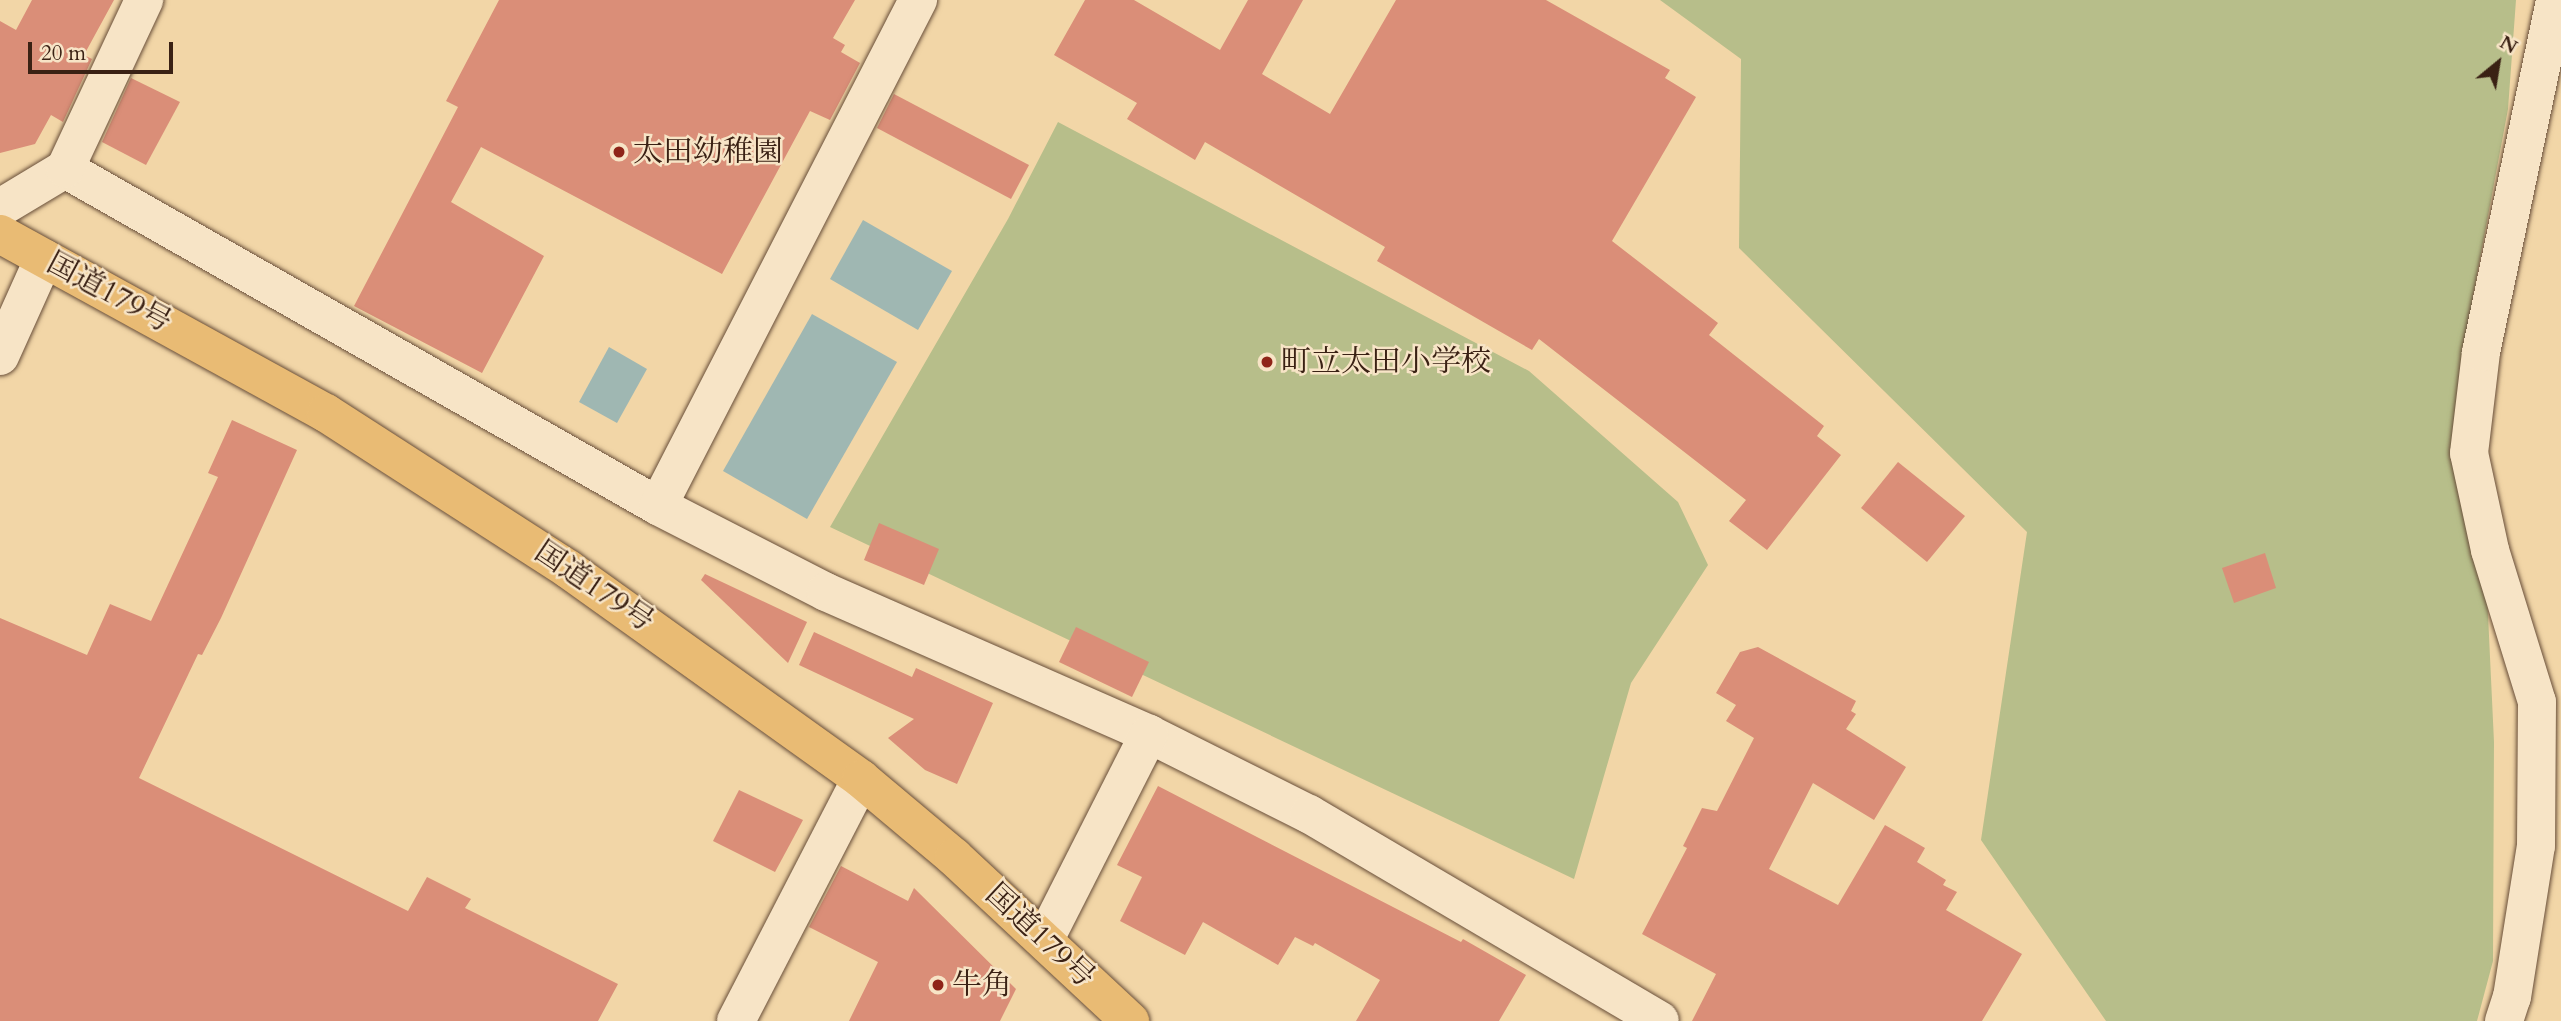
<!DOCTYPE html>
<html>
<head>
<meta charset="utf-8">
<style>
  body { margin:0 }
  #map { position:relative; width:2561px; height:1021px; overflow:hidden; background:#f2d6a7; font-family:Cardo,"Noto Serif JP",serif }
  div>[style] { position:absolute }
  .green>* { inset:0; background:#b7be8a }
  .water>* { inset:0; background:#9fb7b2 }
  .building>* { inset:0; background:#da8e78 }
  .roads { filter:drop-shadow(0 0 2px #684e39) drop-shadow(0 0 2px #684e39) }
  .street>* { height:38px; margin:-19px; padding:0 19px; transform-origin:19px; border-radius:19px; background:#f7e4c6 }
  .highway>* { height:38px; margin:-19px; padding:0 19px; transform-origin:19px; border-radius:19px; background:#e9bb74 }
  .dots>* { width:19px; height:19px; translate:-50% -50%; box-sizing:border-box; border:4px solid #f7e4c6; border-radius:50% }
  span { translate:-50% -50%; white-space:nowrap; text-align:center; line-height:1.15; -webkit-text-stroke:5px #f7e4c6; paint-order:stroke }
  .poi-label { font-size:30px; color:#3a2114 }
  .left { translate:0 -50%; text-align:left }
  .street-label { font-size:30px; color:#3a2114 }
  .north { position:absolute; left:2463px; top:28px; width:70px; height:70px; -webkit-text-stroke:5px #f7e4c6; paint-order:stroke; rotate:30deg; font-size:19px; font-weight:700; line-height:28px; text-align:center; color:#3a2114 }
  .north::after { content:''; display:block; margin:auto; width:24px; height:32px; background:#3a2114; clip-path:polygon(50% 0,100% 100%,50% 72%,0 100%) }
  .scale { position:absolute; left:28px; top:42px; width:145px; height:32px; box-sizing:border-box; border:4px solid #3a2114; border-top:0; padding-left:9px; font-size:21px; line-height:24px; white-space:nowrap; color:#3a2114; -webkit-text-stroke:5px #f7e4c6; paint-order:stroke }
</style>
</head>
<body>
<div id="map">
  <div class="green">
    <div style="clip-path:polygon(1660px 0,2516px 0,2508px 109px,2473px 296px,2494px 742px,2493px 961px,2477px 1021px,2106px 1021px,1981px 840px,2027px 532px,1739px 248px,1741px 59px)"></div>
    <div style="clip-path:polygon(1058px 122px,1529px 371px,1678px 502px,1708px 565px,1631px 683px,1574px 879px,830px 527px,1008px 219px)"></div>
  </div>
  <div class="water">
    <div style="clip-path:polygon(863px 220px,952px 271px,918px 330px,830px 279px)"></div>
    <div style="clip-path:polygon(812px 314px,897px 362px,807px 519px,723px 471px)"></div>
    <div style="clip-path:polygon(609px 347px,647px 369px,617px 423px,579px 402px)"></div>
  </div>
  <div class="building">
    <div style="clip-path:polygon(32px 0,114px 0,84px 55px,92px 59px,63px 122px,51px 115px,35px 144px,0 153px,0 21px,16px 30px)"></div>
    <div style="clip-path:polygon(499px 0,855px 0,833px 38px,845px 45px,841px 52px,860px 63px,830px 120px,810px 111px,722px 274px,481px 147px,451px 202px,544px 256px,482px 373px,354px 306px,458px 107px,446px 101px)"></div>
    <div style="clip-path:polygon(1085px 0,1134px 0,1220px 50px,1248px 0,1303px 0,1262px 74px,1330px 114px,1396px 0,1546px 0,1670px 70px,1665px 78px,1696px 97px,1612px 241px,1718px 323px,1709px 335px,1824px 426px,1817px 436px,1841px 455px,1767px 550px,1729px 521px,1746px 500px,1539px 339px,1532px 350px,1377px 261px,1385px 247px,1205px 142px,1195px 160px,1127px 119px,1137px 103px,1054px 55px)"></div>
    <div style="clip-path:polygon(131px 78px,180px 102px,146px 165px,102px 142px)"></div>
    <div style="clip-path:polygon(894px 94px,1029px 165px,1011px 199px,877px 128px)"></div>
    <div style="clip-path:polygon(232px 420px,297px 450px,221px 618px,202px 655px,198px 654px,139px 778px,408px 911px,427px 877px,471px 899px,465px 908px,618px 984px,598px 1021px,0 1021px,0 618px,87px 655px,110px 604px,151px 621px,218px 477px,208px 473px)"></div>
    <div style="clip-path:polygon(1898px 462px,1965px 516px,1927px 562px,1861px 508px)"></div>
    <div style="clip-path:polygon(879px 523px,939px 549px,924px 585px,864px 560px)"></div>
    <div style="clip-path:polygon(2265px 553px,2276px 588px,2234px 603px,2222px 568px)"></div>
    <div style="clip-path:polygon(705px 574px,807px 622px,788px 663px,701px 580px)"></div>
    <div style="clip-path:polygon(1076px 627px,1149px 662px,1132px 697px,1059px 662px)"></div>
    <div style="clip-path:polygon(814px 632px,912px 677px,916px 668px,993px 703px,957px 784px,925px 770px,888px 738px,914px 719px,799px 665px)"></div>
    <div style="clip-path:polygon(1758px 647px,1856px 701px,1851px 711px,1856px 714px,1846px 729px,1906px 767px,1874px 820px,1813px 783px,1769px 869px,1838px 905px,1885px 825px,1925px 848px,1917px 862px,1946px 880px,1943px 885px,1957px 892px,1946px 910px,2022px 954px,1982px 1021px,1692px 1021px,1716px 974px,1642px 934px,1687px 848px,1683px 846px,1702px 808px,1717px 811px,1754px 738px,1726px 721px,1736px 705px,1716px 693px,1740px 652px)"></div>
    <div style="clip-path:polygon(1158px 786px,1461px 942px,1463px 939px,1526px 975px,1499px 1021px,1356px 1021px,1380px 980px,1315px 943px,1313px 946px,1295px 937px,1278px 965px,1203px 922px,1185px 955px,1120px 921px,1142px 877px,1117px 865px)"></div>
    <div style="clip-path:polygon(739px 790px,803px 820px,775px 872px,713px 841px)"></div>
    <div style="clip-path:polygon(841px 866px,908px 901px,914px 888px,1016px 989px,1000px 1021px,849px 1021px,878px 962px,809px 927px)"></div>
  </div>
  <div class="roads">
    <div class="street">
      <div style="left:65px;top:169px;width:682px;rotate:29.61deg"></div>
      <div style="left:658px;top:506px;width:189px;rotate:27.1deg"></div>
      <div style="left:826px;top:592px;width:353px;rotate:23.7deg"></div>
      <div style="left:1149px;top:734px;width:179px;rotate:26.6deg"></div>
      <div style="left:1309px;top:814px;width:407px;rotate:30.5deg"></div>
      <div style="left:0;top:208px;width:76px;rotate:-31deg"></div>
      <div style="left:65px;top:169px;width:187px;rotate:-64.9deg"></div>
      <div style="left:0;top:356px;width:107px;rotate:-65.8deg"></div>
      <div style="left:658px;top:506px;width:569px;rotate:-62.8deg"></div>
      <div style="left:1045px;top:939px;width:230px;rotate:-63.1deg"></div>
      <div style="left:736px;top:1021px;width:272px;rotate:-62.7deg"></div>
      <div style="left:2504px;top:1021px;width:25px;rotate:-72deg"></div>
      <div style="left:2512px;top:997px;width:153px;rotate:-81deg"></div>
      <div style="left:2536px;top:846px;width:144px;rotate:-89.6deg"></div>
      <div style="left:2537px;top:702px;width:159px;rotate:-107.2deg"></div>
      <div style="left:2490px;top:550px;width:99px;rotate:-102.2deg"></div>
      <div style="left:2469px;top:453px;width:102px;rotate:-83.2deg"></div>
      <div style="left:2481px;top:352px;width:360px;rotate:-78.1deg"></div>
    </div>
    <div class="highway">
      <div style="left:0;top:234px;width:372px;rotate:28.8deg"></div>
      <div style="left:326px;top:413px;width:288px;rotate:32.8deg"></div>
      <div style="left:568px;top:569px;width:360px;rotate:35.6deg"></div>
      <div style="left:861px;top:779px;width:121px;rotate:40deg"></div>
      <div style="left:954px;top:857px;width:241px;rotate:43deg"></div>
    </div>
  </div>
  <div class="dots">
    <div style="left:619px;top:152px;background:#8f2418"></div>
    <div style="left:1267px;top:362px;background:#8f2418"></div>
    <div style="left:938px;top:985px;background:#8f2418"></div>
  </div>
  <div class="poi-label">
    <span class="left" style="left:633px;top:152px">太田幼稚園</span>
    <span class="left" style="left:1281px;top:362px">町立太田小学校</span>
    <span class="left" style="left:952px;top:985px">牛角</span>
  </div>
  <div class="street-label">
    <span style="left:109px;top:293px;rotate:28deg">国道179号</span>
    <span style="left:594px;top:587px;rotate:34deg">国道179号</span>
    <span style="left:1040px;top:936px;rotate:43deg">国道179号</span>
  </div>
  <div class="north">N</div>
  <div class="scale">20 m</div>
</div>
</body>
</html>
